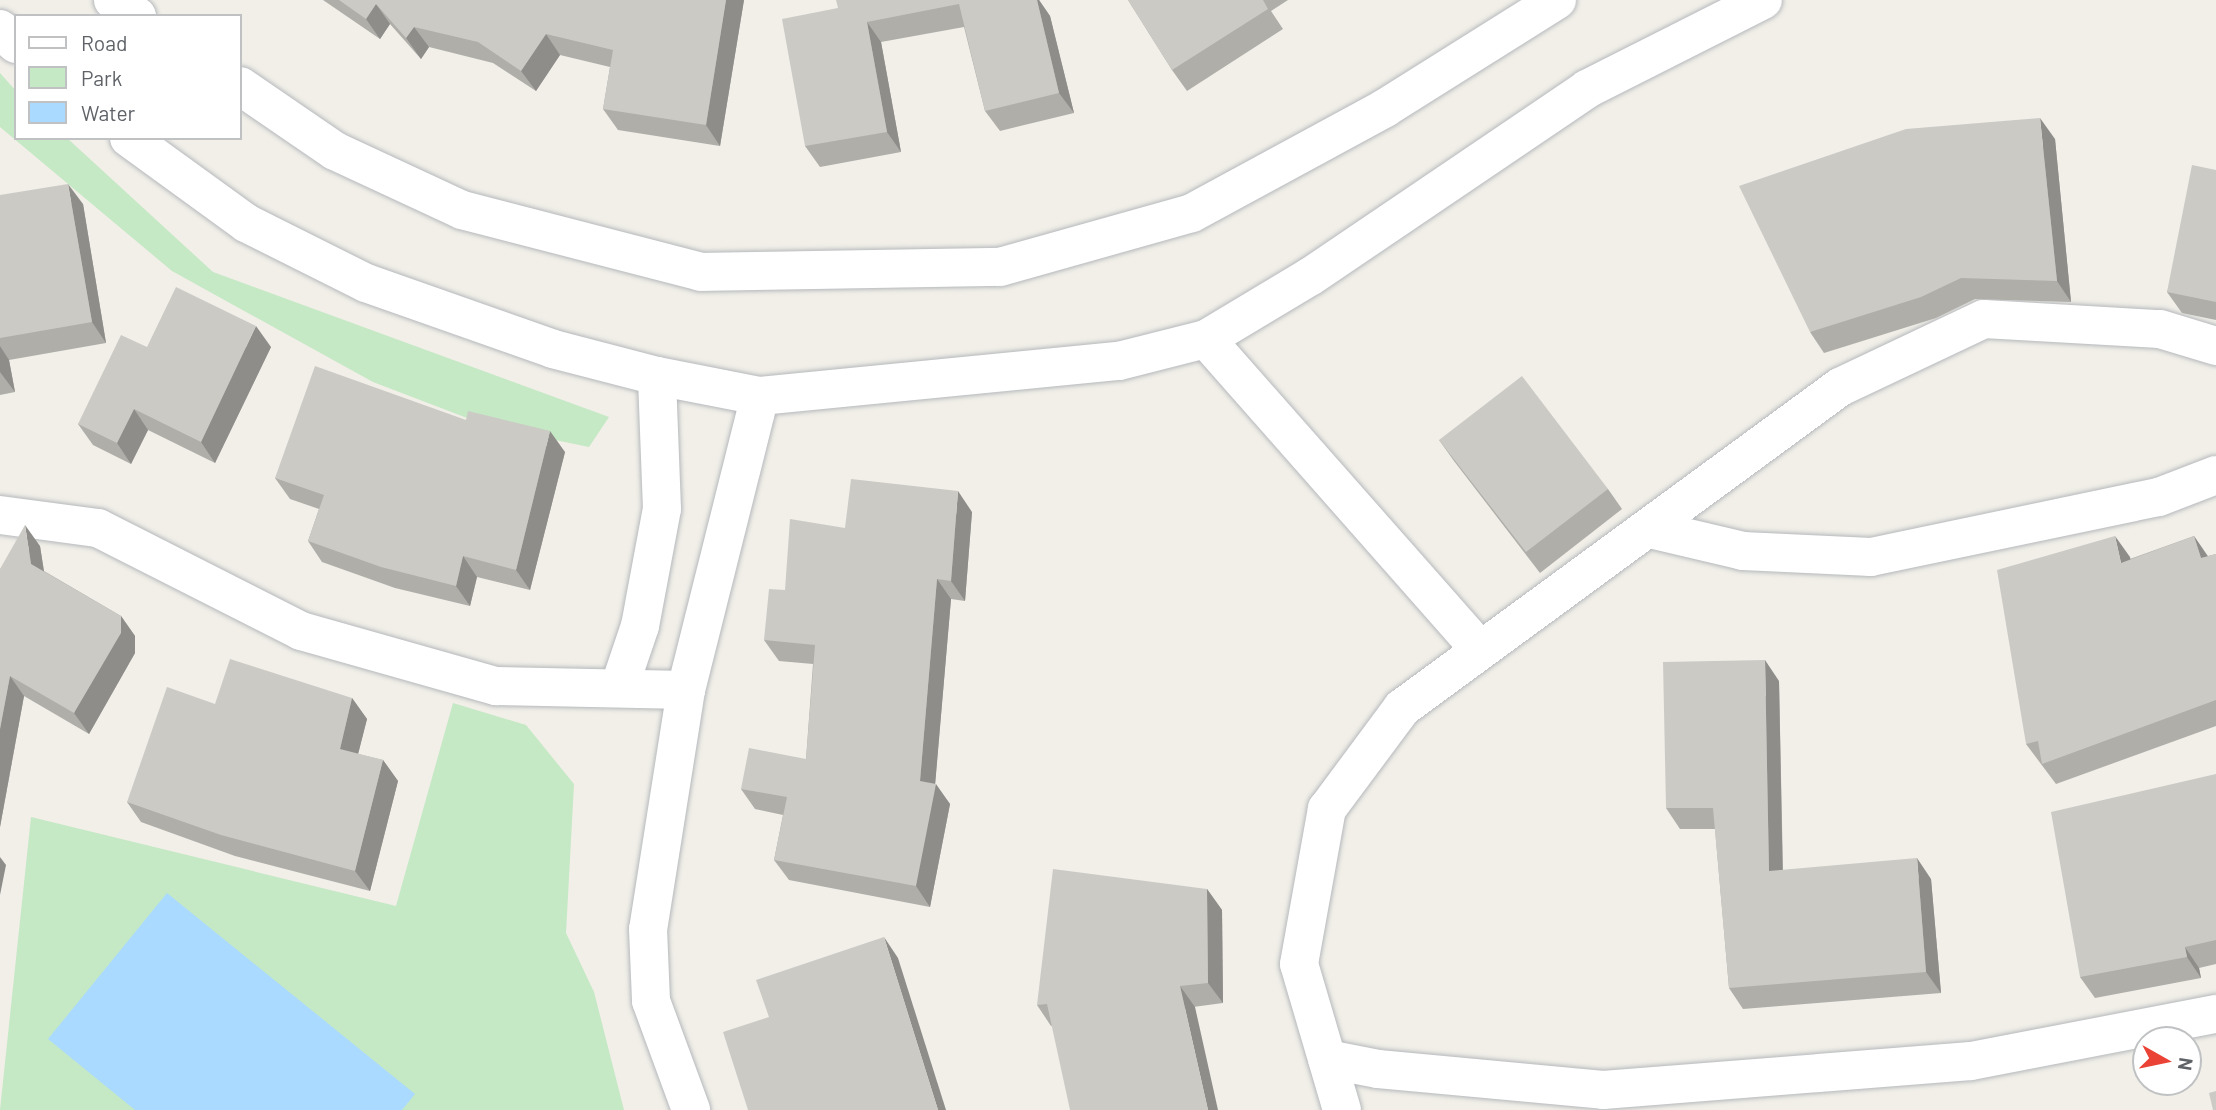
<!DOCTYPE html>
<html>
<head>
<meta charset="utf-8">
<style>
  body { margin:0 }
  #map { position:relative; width:2216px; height:1110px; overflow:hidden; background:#f1efe8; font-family:Barlow,sans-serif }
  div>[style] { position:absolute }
  .green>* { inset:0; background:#c5e8c5 }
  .water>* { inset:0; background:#aadaff }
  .roads { filter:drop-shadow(0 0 2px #b5b8bc) drop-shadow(0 0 2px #b5b8bc) }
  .minor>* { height:38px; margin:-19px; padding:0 19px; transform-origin:19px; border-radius:19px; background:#fff }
  .wall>* { inset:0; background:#afaea9 }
  .shaded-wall>* { inset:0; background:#8f8d8a }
  .building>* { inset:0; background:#cccac5 }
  span { translate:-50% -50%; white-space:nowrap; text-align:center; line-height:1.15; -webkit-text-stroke:7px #fff; paint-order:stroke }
  .legend { position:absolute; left:14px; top:14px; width:228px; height:126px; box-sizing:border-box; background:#fff; border:2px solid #bfc1c3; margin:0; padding:9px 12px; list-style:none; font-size:21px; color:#5f6368 }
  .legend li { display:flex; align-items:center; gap:14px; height:35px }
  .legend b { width:35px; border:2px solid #bfc1c3 }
  .north { position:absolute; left:2132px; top:1026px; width:70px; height:70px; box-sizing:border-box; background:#fff; border:2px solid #bfc1c3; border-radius:50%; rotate:99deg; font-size:19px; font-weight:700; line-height:28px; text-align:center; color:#5f6368 }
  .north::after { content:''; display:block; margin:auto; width:24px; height:32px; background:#ea4335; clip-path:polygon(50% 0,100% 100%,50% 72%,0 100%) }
</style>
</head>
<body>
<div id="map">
  <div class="green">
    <div style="clip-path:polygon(0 73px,16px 91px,16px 138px,67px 138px,213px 272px,609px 417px,589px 447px,488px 426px,373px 382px,172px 271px,0 127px)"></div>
    <div style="clip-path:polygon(453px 703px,526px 725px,574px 784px,566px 933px,594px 992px,624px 1110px,0 1110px,31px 817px,396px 906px)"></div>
  </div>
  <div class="water">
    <div style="clip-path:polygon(167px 893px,415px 1094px,402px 1110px,135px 1110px,48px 1039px)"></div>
  </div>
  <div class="roads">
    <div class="minor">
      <div style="left:113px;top:0;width:29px;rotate:34deg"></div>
      <div style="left:0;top:29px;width:22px;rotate:43deg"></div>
      <div style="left:240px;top:86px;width:115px;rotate:34.4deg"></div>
      <div style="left:335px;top:151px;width:140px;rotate:24.9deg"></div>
      <div style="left:462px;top:210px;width:247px;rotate:14.5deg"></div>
      <div style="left:701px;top:272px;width:299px;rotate:-1deg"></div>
      <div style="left:1000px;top:267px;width:199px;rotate:-15.7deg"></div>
      <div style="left:1192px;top:213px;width:220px;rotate:-28.5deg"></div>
      <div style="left:1385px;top:108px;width:203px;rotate:-32.1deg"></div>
      <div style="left:129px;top:138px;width:145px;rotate:36deg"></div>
      <div style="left:246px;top:223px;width:134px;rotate:26.6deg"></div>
      <div style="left:366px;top:283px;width:198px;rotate:19.4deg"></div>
      <div style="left:553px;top:349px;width:107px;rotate:14.6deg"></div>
      <div style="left:657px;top:376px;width:105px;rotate:11deg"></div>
      <div style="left:760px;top:396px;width:361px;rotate:-5.6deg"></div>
      <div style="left:1119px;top:361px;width:90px;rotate:-14.2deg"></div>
      <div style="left:1206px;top:339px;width:122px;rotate:-31deg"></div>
      <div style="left:1311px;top:276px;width:333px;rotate:-34.1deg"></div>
      <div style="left:1587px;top:89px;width:197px;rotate:-26.8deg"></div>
      <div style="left:1206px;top:339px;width:413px;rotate:48.6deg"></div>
      <div style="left:0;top:515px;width:99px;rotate:7.6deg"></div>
      <div style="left:98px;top:528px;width:228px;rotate:26.9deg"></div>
      <div style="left:301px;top:631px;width:203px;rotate:15.8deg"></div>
      <div style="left:496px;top:686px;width:190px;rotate:1.2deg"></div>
      <div style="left:686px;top:690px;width:242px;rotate:99deg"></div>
      <div style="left:648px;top:929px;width:72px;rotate:87.6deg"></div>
      <div style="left:651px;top:1001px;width:116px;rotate:69.8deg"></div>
      <div style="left:1650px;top:529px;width:96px;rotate:13.3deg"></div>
      <div style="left:1743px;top:551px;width:128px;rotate:2.7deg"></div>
      <div style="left:1871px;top:557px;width:294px;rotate:-11.8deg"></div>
      <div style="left:2159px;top:497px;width:61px;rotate:-21.1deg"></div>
      <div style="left:619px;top:688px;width:65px;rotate:-71.3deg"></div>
      <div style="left:640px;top:626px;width:119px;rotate:-79.4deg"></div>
      <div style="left:662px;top:509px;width:133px;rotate:-92.2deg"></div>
      <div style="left:686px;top:690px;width:303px;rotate:-75.9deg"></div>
      <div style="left:1327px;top:1059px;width:52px;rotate:11.1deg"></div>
      <div style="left:1378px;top:1069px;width:226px;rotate:5.3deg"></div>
      <div style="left:1603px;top:1090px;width:369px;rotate:-4.5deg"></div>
      <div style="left:1971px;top:1061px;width:249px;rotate:-10.9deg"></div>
      <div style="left:1342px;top:1110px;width:152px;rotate:-106.4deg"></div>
      <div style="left:1299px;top:964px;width:158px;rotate:-79.8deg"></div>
      <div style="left:1327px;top:809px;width:126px;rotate:-53.4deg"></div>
      <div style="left:1402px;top:708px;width:543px;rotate:-36.24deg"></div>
      <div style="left:1840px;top:387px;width:159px;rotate:-25.3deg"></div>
      <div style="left:1984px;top:319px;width:176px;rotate:3.3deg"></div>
      <div style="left:2160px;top:329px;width:59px;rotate:16.9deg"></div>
    </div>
  </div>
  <div class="wall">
    <div style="clip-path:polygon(323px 0,744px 0,720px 146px,618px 130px,603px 109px,610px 67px,560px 55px,536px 91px,493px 63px,429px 47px,421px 59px,390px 24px,380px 39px)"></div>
    <div style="clip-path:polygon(1039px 0,1050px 16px,1074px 113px,1000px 131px,985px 111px,964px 27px,881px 42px,901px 152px,820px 167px,805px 146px,838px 8px)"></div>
    <div style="clip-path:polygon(1128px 0,1288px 0,1271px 11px,1283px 29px,1187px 91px,1172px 70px)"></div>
    <div style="clip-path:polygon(2055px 139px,2071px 302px,1975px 299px,1936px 318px,1824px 353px,1810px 332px)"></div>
    <div style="clip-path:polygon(2216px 170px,2216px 320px,2182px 313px,2167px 292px)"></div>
    <div style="clip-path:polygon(0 195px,83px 204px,106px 343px,9px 360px,15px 392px,0 395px)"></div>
    <div style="clip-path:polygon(147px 347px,271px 347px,215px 463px,148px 430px,131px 464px,93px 445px,78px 424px)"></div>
    <div style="clip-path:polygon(466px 420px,565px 452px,530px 590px,477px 577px,470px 606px,395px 588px,322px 562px,308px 541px,319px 509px,290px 499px,275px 478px)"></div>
    <div style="clip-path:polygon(1439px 440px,1608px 489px,1622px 509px,1540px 573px,1454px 461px)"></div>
    <div style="clip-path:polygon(972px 512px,965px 601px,951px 599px,935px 784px,950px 804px,930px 907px,789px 880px,774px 860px,783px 815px,755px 809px,741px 789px,806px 759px,813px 664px,779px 661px,764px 640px,785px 590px,845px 528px)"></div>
    <div style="clip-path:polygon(2194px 536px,2208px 556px,2216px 554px,2216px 726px,2056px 784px,2026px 744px,2130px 557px,2130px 559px)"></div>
    <div style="clip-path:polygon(40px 546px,44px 571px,121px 616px,135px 636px,135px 653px,89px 734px,24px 696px,0 827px,0 569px)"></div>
    <div style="clip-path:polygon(1779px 681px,1783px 870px,1931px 879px,1941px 993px,1743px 1009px,1729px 988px,1715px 829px,1680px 829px,1666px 808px)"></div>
    <div style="clip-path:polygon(352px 698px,367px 719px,358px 754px,383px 760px,398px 781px,370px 891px,235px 856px,141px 822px,127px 802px)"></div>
    <div style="clip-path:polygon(2216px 774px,2216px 964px,2199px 968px,2201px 978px,2095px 998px,2080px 977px)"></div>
    <div style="clip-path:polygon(1207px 889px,1222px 910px,1223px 1003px,1051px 1026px,1037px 1005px)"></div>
  </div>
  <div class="shaded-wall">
    <div style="clip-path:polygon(726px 0,744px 0,720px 146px,706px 125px)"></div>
    <div style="clip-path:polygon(1037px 0,1039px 0,1050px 16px,1074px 113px,1059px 93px)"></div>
    <div style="clip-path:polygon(376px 4px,390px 24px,380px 39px,366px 19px)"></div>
    <div style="clip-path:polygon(867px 22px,881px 42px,901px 152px,887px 132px)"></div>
    <div style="clip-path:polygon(414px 27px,429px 47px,421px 59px,406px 38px)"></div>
    <div style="clip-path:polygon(546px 34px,560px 55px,536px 91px,521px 71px)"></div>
    <div style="clip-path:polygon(2040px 118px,2055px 139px,2071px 302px,2057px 281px)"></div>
    <div style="clip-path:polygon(68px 184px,83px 204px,106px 343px,92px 322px)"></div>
    <div style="clip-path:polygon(256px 326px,271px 347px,215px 463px,201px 442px)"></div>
    <div style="clip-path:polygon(0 346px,9px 360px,15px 392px,0 372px)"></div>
    <div style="clip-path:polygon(134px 409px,148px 430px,131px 464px,117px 443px)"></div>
    <div style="clip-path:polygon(550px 431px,565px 452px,530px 590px,516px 570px)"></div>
    <div style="clip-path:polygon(958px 491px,972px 512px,965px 601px,951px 581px)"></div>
    <div style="clip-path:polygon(25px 525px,40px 546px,46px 585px,31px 564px)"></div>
    <div style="clip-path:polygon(2115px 536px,2130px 557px,2136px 583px,2121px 563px)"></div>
    <div style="clip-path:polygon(2194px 536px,2208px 557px,2201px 558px)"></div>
    <div style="clip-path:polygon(463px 556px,477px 577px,470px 606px,456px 586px)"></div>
    <div style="clip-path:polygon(937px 579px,951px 599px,935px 786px,936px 784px,950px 804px,930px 907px,916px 886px,920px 781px)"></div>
    <div style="clip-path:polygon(121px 616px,135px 636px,135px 653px,89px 734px,74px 713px)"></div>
    <div style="clip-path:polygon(1765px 660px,1779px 681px,1783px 891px,1769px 871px)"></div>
    <div style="clip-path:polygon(10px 676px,24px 696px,0 827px,0 729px)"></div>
    <div style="clip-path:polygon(352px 698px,367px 719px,354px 770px,340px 749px)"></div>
    <div style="clip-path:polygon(383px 760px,398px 781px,370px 891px,355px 871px)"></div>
    <div style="clip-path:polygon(0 857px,6px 865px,0 895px)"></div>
    <div style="clip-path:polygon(1917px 858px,1931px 879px,1941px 993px,1926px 972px)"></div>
    <div style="clip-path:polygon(1207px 889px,1222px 910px,1223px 1003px,1208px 983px)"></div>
    <div style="clip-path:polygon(884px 937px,898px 958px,946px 1110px,938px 1110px)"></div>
    <div style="clip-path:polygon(2185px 947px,2199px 968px,2201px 978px,2187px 957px)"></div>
    <div style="clip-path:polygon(1180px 986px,1195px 1007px,1218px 1110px,1208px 1110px)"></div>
  </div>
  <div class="building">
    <div style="clip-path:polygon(339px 0,726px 0,706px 125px,603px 109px,613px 50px,546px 34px,521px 71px,478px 42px,414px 27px,406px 38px,376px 4px,366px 19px)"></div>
    <div style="clip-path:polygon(836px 0,1037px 0,1059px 93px,985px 111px,959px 4px,867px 22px,887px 132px,805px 146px,782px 19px,838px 8px)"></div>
    <div style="clip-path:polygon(1128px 0,1263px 0,1268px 9px,1172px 70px)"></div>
    <div style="clip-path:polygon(2040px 118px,2057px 281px,1961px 278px,1921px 297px,1810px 332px,1739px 186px,1906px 129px)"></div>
    <div style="clip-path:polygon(2192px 165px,2216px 170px,2216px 302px,2167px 292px)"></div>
    <div style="clip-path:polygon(68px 184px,92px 322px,0 338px,0 195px)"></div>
    <div style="clip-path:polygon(176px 287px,256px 326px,201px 442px,134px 409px,117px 443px,78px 424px,121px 335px,147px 347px)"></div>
    <div style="clip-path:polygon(315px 366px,466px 420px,468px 411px,550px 431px,516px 570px,463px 556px,456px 586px,381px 567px,308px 541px,324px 495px,275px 478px)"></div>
    <div style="clip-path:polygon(1522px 376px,1608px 489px,1526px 552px,1439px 440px)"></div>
    <div style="clip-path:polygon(851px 479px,958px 491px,951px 581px,937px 579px,920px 781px,936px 784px,916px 886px,774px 860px,787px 797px,741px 789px,749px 748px,806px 759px,815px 645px,764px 640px,769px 589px,785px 590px,790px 519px,845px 528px)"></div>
    <div style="clip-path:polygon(25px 525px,31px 564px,121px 616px,121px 633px,74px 713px,10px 676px,0 729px,0 569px)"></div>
    <div style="clip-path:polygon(2115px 536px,2121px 563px,2194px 536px,2201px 558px,2216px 554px,2216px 700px,2042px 764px,2038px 741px,2026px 744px,1997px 570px)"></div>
    <div style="clip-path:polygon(230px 659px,352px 698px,340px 749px,383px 760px,355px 871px,221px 835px,127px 802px,167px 687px,215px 704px)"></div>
    <div style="clip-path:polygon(1765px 660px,1769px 871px,1917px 858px,1926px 972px,1729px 988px,1713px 808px,1666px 808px,1663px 662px)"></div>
    <div style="clip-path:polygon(2216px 774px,2216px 940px,2185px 947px,2187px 957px,2080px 977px,2051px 812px)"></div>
    <div style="clip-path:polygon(1053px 869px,1207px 889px,1208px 983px,1180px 986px,1208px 1110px,1070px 1110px,1047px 1004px,1037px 1005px)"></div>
    <div style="clip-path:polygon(884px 937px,938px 1110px,748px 1110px,723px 1032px,769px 1017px,756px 980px)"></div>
    <div style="clip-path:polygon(2216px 1091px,2216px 1110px,2213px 1110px,2209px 1093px)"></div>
  </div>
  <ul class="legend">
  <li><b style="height:9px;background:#fff"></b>Road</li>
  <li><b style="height:19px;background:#c5e8c5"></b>Park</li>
  <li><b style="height:19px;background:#aadaff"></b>Water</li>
  </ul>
  <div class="north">N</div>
</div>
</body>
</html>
